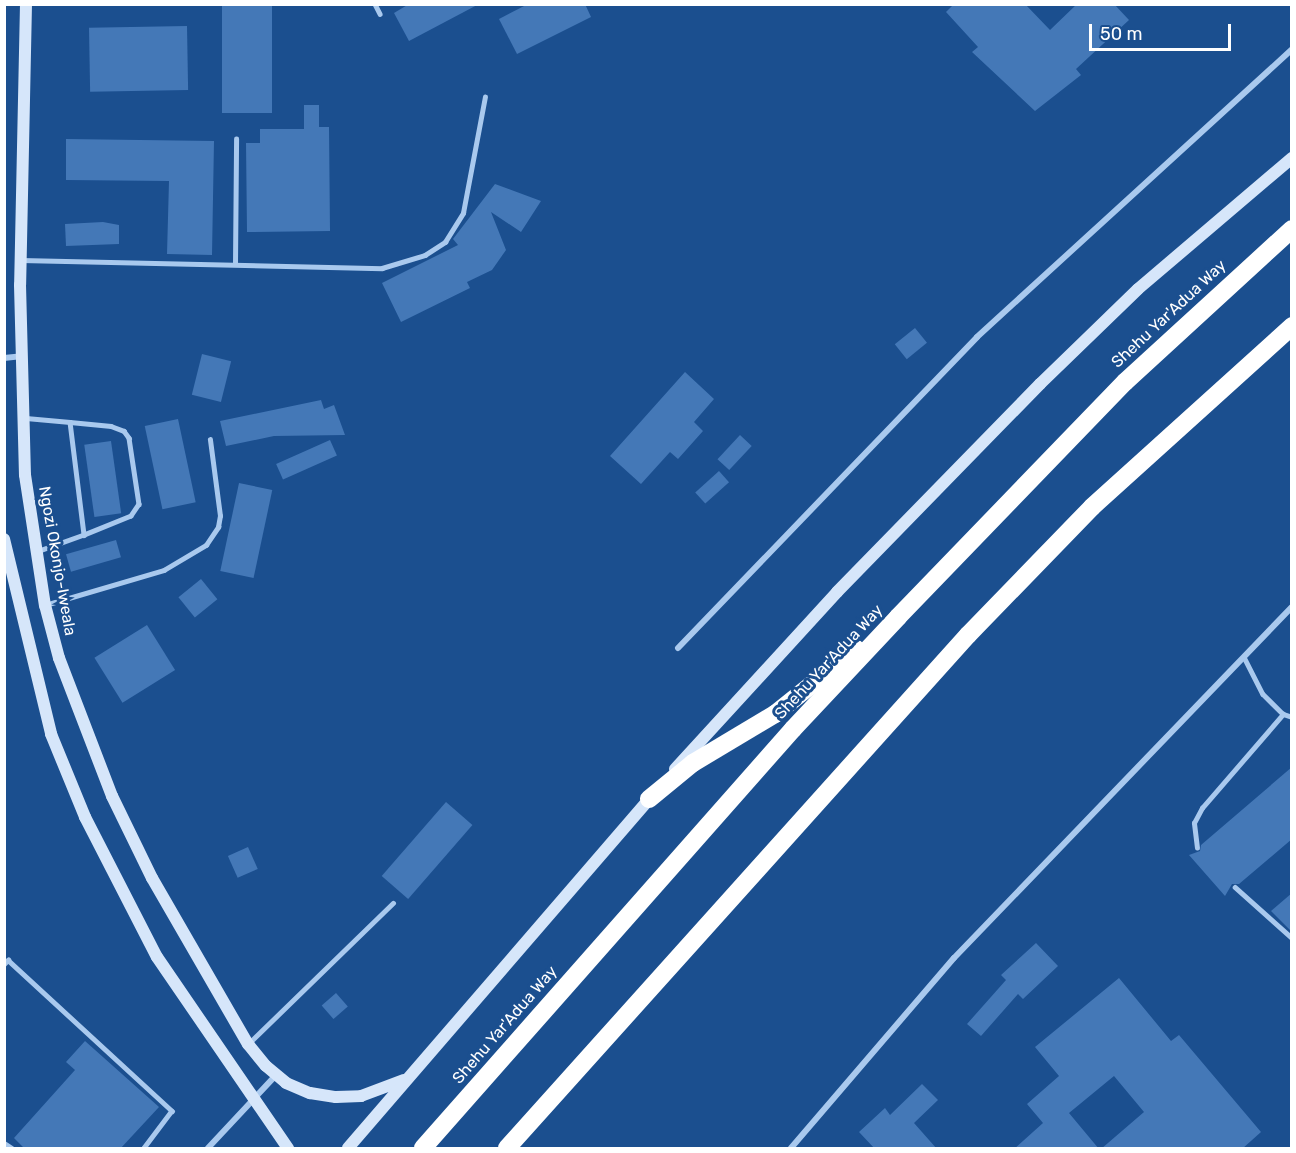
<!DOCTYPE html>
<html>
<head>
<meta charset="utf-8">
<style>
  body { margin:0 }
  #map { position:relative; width:1296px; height:1153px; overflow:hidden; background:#1b4f8f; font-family:Rubik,sans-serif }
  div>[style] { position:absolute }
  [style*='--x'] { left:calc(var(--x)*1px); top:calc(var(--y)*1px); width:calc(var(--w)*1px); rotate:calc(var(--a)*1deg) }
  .building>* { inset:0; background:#4478b7; transform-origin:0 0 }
  .lane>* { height:4.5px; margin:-2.25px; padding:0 2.25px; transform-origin:2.25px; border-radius:2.25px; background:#a9c9ee }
  .street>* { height:6px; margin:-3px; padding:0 3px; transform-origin:3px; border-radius:3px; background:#a9c9ee }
  .secondary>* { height:12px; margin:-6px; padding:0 6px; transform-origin:6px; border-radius:6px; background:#d6e6fa }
  .highway>* { height:18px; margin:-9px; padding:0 9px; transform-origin:9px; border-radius:9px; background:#fff }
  span { translate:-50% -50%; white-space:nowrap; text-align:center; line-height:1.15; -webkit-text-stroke:6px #1b4f8f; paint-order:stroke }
  .street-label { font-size:16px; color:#fff }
  .frame { position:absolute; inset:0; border:6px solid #fff; pointer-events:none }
  .scale { position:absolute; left:1089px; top:24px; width:142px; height:27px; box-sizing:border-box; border:3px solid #fff; border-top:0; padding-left:8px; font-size:18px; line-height:21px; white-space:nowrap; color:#fff; -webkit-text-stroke:4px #1b4f8f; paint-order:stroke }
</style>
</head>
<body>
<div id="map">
  <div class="building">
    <i style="left:222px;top:4px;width:50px;height:109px"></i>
    <i style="clip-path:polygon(409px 4px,479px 4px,409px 41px,394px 13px)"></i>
    <i style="clip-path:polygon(528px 4px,585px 4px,591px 17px,517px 54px,499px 19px)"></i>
    <i style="clip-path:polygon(954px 4px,1025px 4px,1050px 30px,1077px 4px,1114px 4px,1129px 20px,1076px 69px,1081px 75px,1035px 111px,972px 52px,978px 47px,946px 12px)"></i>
    <i style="left:187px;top:26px;width:64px;height:98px;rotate:89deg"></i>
    <i style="clip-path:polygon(304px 105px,319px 105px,319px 127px,329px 127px,330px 231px,247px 232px,246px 143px,260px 143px,260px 129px,304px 129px)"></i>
    <i style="clip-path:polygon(66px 139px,214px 141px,212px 255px,167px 254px,169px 181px,66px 180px)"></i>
    <i style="clip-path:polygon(495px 184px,541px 201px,521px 232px,491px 212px,506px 250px,492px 270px,467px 282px,470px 288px,401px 322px,382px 283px,458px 245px,453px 239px)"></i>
    <i style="clip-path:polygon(103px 222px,119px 225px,119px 244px,66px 246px,65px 224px)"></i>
    <i style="left:915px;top:328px;width:19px;height:26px;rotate:51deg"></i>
    <i style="left:202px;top:354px;width:30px;height:42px;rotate:14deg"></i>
    <i style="clip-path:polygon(685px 372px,714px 399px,694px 422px,703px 431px,678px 459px,670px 452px,641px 484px,610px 456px)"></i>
    <i style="clip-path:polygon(321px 400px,324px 409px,334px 405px,345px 435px,274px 436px,226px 446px,220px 421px)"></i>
    <i style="left:178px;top:419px;width:85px;height:34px;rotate:78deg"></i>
    <i style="left:740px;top:435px;width:16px;height:33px;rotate:43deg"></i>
    <i style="left:330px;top:440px;width:17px;height:59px;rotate:66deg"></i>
    <i style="left:111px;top:441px;width:73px;height:27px;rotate:82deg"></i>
    <i style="left:719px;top:471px;width:15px;height:32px;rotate:48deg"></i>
    <i style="left:239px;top:483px;width:34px;height:90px;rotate:12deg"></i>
    <i style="left:116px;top:540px;width:18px;height:52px;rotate:74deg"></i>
    <i style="left:201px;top:579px;width:26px;height:29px;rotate:51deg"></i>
    <i style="left:147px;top:625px;width:53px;height:62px;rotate:58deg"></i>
    <i style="clip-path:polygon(1292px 767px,1292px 839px,1239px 884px,1232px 884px,1225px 896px,1189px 855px,1200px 851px,1201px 845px)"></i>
    <i style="left:446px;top:802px;width:35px;height:98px;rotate:41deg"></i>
    <i style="left:248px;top:847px;width:24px;height:22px;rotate:66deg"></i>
    <i style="clip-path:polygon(1292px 893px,1292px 932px,1271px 911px)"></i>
    <i style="clip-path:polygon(1036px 943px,1058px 966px,1023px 999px,1018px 994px,981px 1036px,967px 1024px,1006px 980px,1001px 975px)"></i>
    <i style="clip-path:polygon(1119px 978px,1171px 1041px,1179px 1035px,1261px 1132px,1242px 1149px,1101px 1149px,1144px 1112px,1114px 1076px,1069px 1113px,1099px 1149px,1014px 1149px,1043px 1123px,1027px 1104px,1059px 1076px,1035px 1047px)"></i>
    <i style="left:336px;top:993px;width:18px;height:19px;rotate:49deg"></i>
    <i style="clip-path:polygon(85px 1041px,159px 1107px,120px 1149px,25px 1149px,14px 1138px,75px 1070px,66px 1062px)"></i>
    <i style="clip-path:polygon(922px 1084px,938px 1100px,914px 1123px,937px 1149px,875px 1149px,859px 1132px,885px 1108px,890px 1115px)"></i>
  </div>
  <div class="lane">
    <i style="--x:375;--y:4;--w:11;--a:63"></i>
    <i style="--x:21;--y:260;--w:361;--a:1.3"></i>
    <i style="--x:382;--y:268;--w:45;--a:-16.8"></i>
    <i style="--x:425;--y:255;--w:24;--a:-33"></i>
    <i style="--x:445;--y:242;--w:34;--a:-58"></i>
    <i style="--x:463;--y:213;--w:118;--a:-79.3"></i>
    <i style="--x:235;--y:264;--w:125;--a:-89.5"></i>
    <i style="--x:26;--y:418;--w:44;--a:5.2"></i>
    <i style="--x:70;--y:422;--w:114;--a:82.9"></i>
    <i style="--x:84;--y:535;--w:48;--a:160.4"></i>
    <i style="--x:70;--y:422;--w:41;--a:5.6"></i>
    <i style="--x:111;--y:426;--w:14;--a:21"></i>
    <i style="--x:124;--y:431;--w:9;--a:54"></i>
    <i style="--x:129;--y:438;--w:67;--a:81.4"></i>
    <i style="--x:139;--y:504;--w:14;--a:124"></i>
    <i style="--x:131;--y:516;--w:51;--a:158"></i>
    <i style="--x:45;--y:605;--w:124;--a:-16.4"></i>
    <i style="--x:164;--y:570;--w:49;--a:-30.8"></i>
    <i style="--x:206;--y:545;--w:22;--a:-56"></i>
    <i style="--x:218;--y:527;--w:11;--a:-80"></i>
    <i style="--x:220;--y:516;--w:77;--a:-97.5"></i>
    <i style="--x:1245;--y:659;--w:39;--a:63"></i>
    <i style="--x:1263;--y:694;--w:28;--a:45"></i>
    <i style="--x:1283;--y:714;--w:9;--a:18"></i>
    <i style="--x:1197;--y:848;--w:25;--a:-97"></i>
    <i style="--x:1194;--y:823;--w:17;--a:-62"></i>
    <i style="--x:1202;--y:808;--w:124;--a:-49.2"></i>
    <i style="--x:1235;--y:887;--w:76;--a:41.8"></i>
    <i style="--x:4;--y:964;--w:6;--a:-45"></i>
    <i style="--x:8;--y:960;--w:223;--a:42.6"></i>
    <i style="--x:172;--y:1111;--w:46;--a:127.1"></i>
    <i style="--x:248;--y:1044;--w:202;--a:-44.2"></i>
    <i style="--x:4;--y:1143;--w:9;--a:32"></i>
  </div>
  <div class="street">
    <i style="--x:4;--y:358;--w:18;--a:-6"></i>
    <i style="--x:678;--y:648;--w:431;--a:-46.1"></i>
    <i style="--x:977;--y:337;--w:427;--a:-42.4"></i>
    <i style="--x:208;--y:1148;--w:100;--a:-47"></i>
    <i style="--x:791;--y:1148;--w:250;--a:-49.4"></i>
    <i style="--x:954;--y:958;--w:487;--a:-46.1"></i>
  </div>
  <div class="secondary">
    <i style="--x:26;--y:4;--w:281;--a:91.2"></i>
    <i style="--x:20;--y:285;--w:190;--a:88.5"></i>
    <i style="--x:25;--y:475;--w:132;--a:81.3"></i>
    <i style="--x:45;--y:605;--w:55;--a:75.2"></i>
    <i style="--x:59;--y:658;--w:148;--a:69"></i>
    <i style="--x:112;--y:796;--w:91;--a:64"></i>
    <i style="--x:152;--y:878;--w:192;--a:60"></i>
    <i style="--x:248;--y:1044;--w:28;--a:51"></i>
    <i style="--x:266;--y:1066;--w:26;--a:40"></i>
    <i style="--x:286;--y:1083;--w:26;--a:23"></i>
    <i style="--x:310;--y:1093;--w:26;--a:9"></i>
    <i style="--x:336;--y:1097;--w:25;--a:-2"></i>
    <i style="--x:361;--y:1096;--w:46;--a:-20.4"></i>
    <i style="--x:4;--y:539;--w:201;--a:76.4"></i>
    <i style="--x:51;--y:734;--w:90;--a:67.7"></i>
    <i style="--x:85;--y:817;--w:157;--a:62.8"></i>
    <i style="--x:157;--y:957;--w:232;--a:55.6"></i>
    <i style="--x:675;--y:769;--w:240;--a:-47.5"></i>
    <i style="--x:837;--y:592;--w:291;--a:-45.7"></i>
    <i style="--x:1040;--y:384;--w:136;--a:-44.1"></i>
    <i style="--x:1138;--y:289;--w:202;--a:-40.4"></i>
    <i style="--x:348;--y:1148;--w:469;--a:-49.2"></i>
  </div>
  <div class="highway">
    <i style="--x:649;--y:799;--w:57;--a:-39.3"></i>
    <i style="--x:693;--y:763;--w:96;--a:-30.9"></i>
    <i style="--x:775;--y:714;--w:104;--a:-38.7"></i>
    <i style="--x:423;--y:1148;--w:559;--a:-48.55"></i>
    <i style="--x:793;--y:729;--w:154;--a:-46.8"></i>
    <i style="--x:898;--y:617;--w:327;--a:-46"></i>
    <i style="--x:1125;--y:382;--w:226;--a:-42.5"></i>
    <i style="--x:507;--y:1148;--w:690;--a:-48.06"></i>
    <i style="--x:968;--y:635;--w:178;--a:-45.9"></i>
    <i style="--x:1092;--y:507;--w:270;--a:-42.1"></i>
  </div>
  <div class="street-label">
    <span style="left:1169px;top:314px;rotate:-43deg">Shehu Yar'Adua Way</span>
    <span style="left:57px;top:561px;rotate:80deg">Ngozi Okonjo-Iweala</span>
    <span style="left:829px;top:662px;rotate:-47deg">Shehu Yar'Adua Way</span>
    <span style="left:505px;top:1025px;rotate:-49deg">Shehu Yar'Adua Way</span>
  </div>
  <div class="frame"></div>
  <div class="scale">50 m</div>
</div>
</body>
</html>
